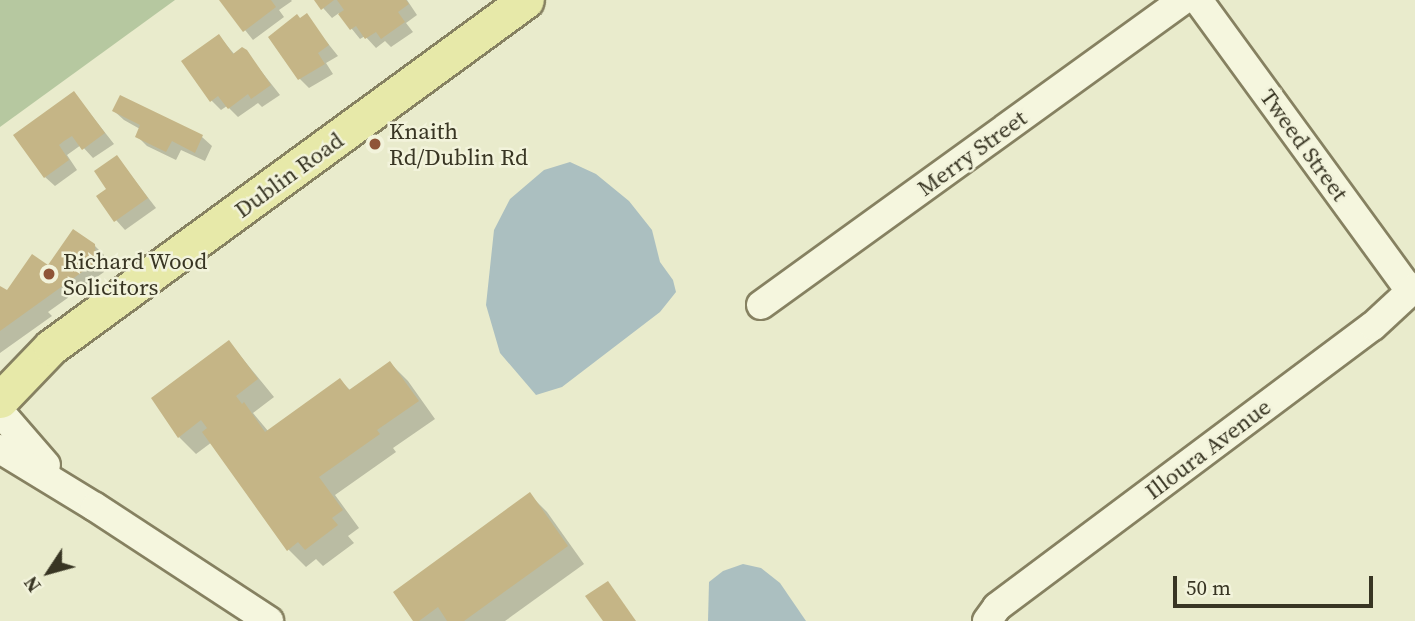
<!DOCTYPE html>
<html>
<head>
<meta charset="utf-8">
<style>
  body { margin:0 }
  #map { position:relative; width:1415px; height:621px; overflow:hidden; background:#e9ebcc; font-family:"Source Serif 4",serif }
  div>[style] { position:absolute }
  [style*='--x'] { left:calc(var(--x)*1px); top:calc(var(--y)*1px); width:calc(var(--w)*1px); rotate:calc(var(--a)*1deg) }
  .green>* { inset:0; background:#b6c8a0 }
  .water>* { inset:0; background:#abbfc0 }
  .shadow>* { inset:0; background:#0003 }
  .building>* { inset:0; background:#c5b586 }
  .roads { filter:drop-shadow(2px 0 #868161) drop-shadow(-2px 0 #868161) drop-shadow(0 2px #868161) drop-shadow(0 -2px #868161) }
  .minor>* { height:28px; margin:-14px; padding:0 14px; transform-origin:14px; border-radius:14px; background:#f5f6de }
  .major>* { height:35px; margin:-17.5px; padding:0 17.5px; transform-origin:17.5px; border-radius:17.5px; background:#e7e9a9 }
  .dots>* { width:19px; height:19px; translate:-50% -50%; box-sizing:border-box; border:4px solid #f2f3db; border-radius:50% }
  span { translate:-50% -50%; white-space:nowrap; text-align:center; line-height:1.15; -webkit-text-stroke:5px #f2f3db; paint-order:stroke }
  .poi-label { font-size:23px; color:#383523 }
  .left { translate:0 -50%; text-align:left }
  .street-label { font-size:23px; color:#383523 }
  .north { position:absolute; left:14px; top:537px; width:70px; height:70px; -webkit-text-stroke:5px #f2f3db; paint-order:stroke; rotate:234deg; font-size:19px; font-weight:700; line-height:28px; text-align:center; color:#383523 }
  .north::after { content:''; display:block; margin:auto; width:24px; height:32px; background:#383523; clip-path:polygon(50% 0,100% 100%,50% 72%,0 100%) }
  .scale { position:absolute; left:1173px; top:576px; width:200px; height:32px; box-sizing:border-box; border:4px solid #383523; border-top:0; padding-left:9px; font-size:21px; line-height:24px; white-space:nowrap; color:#383523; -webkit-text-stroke:5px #f2f3db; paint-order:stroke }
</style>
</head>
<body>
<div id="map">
  <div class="green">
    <i style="clip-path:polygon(0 0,175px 0,0 127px)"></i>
  </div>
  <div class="water">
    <i style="clip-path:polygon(570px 162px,596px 174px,629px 201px,652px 230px,660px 262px,673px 280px,676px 292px,660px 312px,562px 387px,536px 395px,500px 353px,486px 305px,494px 230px,510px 199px,544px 170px)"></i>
    <i style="clip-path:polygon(743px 564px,761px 568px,780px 583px,806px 621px,708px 621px,709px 582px,723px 571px)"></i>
  </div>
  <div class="shadow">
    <i style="clip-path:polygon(221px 0,291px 0,292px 1px,279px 10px,284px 17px,253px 40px)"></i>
    <i style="clip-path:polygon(316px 0,407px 0,417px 15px,406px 23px,413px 32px,391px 47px,385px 41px,376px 48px,365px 36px,360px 39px,339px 13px,332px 18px)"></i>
    <i style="clip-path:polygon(306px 16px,338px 56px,326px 63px,333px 74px,309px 88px,299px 78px,300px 20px)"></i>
    <i style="clip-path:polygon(219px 36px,235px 55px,246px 52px,280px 95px,262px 107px,258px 103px,238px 117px,227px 106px,221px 110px,211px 100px)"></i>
    <i style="clip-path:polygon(74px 93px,114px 144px,93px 158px,81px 145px,67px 155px,77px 170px,55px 186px,45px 177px)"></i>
    <i style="clip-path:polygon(120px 98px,202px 137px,212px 146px,205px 161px,181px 150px,176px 160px,147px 146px,137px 136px,140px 129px,124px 120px,114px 111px)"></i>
    <i style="clip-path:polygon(117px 157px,156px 208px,125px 230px,116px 220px,109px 189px)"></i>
    <i style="clip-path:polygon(94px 245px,104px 255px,104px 272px,48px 312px,52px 316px,0 353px,0 288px,7px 293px,48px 267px)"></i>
    <i style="clip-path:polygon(229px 342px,274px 397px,253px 413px,268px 431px,340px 380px,351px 391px,390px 363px,408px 381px,435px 419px,393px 448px,396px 452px,335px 495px,359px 528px,348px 536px,354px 543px,323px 566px,316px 559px,306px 567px,289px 550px,212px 442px,196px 454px,179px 437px)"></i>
    <i style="clip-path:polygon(530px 495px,547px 512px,584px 564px,505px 621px,415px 621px)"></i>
  </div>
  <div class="building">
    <i style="clip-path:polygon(219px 0,271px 0,276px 7px,243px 32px)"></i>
    <i style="clip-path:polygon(314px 0,334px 0,321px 10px)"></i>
    <i style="clip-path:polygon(337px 0,406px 0,409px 4px,398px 12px,405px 22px,381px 39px,376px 32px,365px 39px,356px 26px,350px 30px,338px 14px,344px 10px)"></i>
    <i style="clip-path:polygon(307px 13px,329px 45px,318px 53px,325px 64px,298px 80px,268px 37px,297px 14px,300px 18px)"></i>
    <i style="clip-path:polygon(219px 34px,233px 54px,242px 47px,247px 50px,271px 85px,251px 99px,248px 94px,228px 109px,218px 96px,210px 102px,181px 61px)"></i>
    <i style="clip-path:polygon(74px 91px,105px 133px,82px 150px,72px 136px,64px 141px,59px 145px,69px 160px,44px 178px,13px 135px)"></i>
    <i style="clip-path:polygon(120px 95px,203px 135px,195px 153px,172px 141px,166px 152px,135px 137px,140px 125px,112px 111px)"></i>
    <i style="clip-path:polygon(117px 155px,148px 198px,114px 222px,96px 196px,106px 189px,94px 171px)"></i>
    <i style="clip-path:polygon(73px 229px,95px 244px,96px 262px,0 331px,0 286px,7px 290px,32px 254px,48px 265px)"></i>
    <i style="clip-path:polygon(229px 340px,258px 379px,236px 396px,242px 404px,244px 402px,265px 432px,340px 378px,349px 390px,390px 361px,419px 401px,377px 430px,380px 434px,319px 477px,343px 510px,332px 518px,338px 525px,305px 550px,298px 542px,287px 551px,202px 432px,207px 428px,201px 420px,178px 438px,151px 398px)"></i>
    <i style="clip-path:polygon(530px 492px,568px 546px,464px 621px,447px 621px,438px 607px,419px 621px,413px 621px,393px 592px)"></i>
    <i style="clip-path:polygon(608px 581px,636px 621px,603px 621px,585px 596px)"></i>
  </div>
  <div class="roads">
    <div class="minor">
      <i style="--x:1198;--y:0;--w:360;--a:53.9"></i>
      <i style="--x:761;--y:305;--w:521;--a:-35.86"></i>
      <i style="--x:0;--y:412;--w:70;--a:49"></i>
      <i style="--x:0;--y:449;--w:111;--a:31.4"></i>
      <i style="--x:95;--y:507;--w:208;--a:33.2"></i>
      <i style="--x:987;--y:621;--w:17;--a:-54"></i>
      <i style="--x:997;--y:607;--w:469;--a:-36.8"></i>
      <i style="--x:1373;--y:326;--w:57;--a:-42.9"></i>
    </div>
    <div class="major">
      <i style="--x:0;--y:400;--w:74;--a:-46.1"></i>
      <i style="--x:51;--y:347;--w:588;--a:-36.15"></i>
    </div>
  </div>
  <div class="dots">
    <i style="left:375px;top:144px;background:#8f5538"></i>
    <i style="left:49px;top:274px;background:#8f5538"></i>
  </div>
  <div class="poi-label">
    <span class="left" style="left:389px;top:144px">Knaith<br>Rd/Dublin Rd</span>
    <span class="left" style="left:63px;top:274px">Richard Wood<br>Solicitors</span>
  </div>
  <div class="street-label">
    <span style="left:1304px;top:145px;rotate:54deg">Tweed Street</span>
    <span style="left:972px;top:153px;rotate:-36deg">Merry Street</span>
    <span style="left:289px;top:175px;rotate:-36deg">Dublin Road</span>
    <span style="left:1208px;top:449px;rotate:-37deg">Illoura Avenue</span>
  </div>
  <div class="north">N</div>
  <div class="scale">50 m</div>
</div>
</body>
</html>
